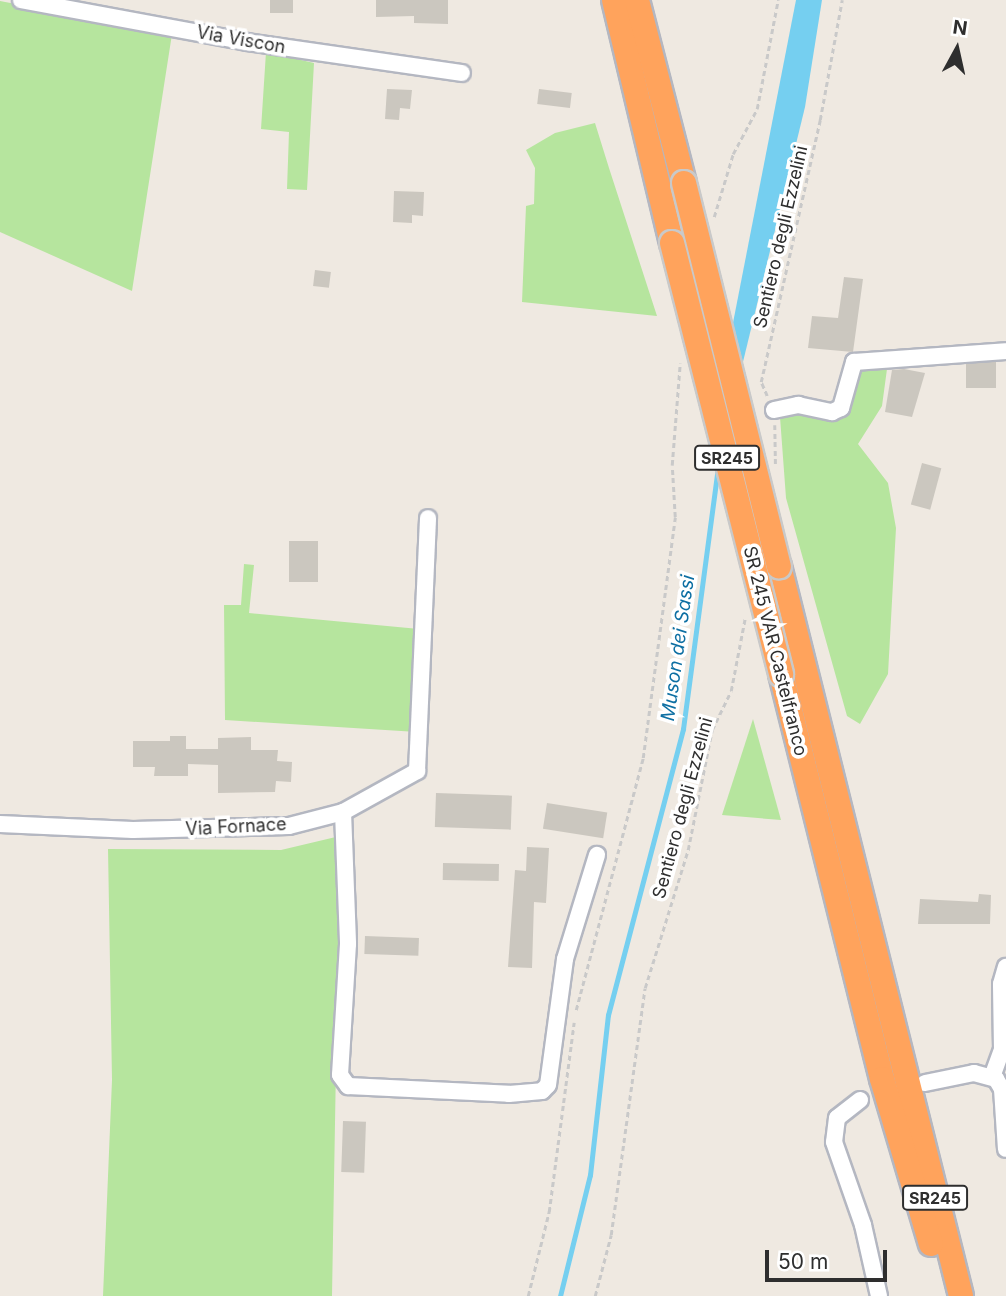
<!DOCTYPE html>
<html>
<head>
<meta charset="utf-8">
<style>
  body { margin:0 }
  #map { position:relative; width:1006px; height:1296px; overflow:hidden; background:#efe9e1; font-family:Inter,sans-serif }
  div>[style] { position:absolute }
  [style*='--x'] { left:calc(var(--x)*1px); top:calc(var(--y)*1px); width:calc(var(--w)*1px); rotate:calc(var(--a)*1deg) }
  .green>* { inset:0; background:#b6e59e }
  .water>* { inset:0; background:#75cff0 }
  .stream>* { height:5px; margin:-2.5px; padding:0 2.5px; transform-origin:2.5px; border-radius:2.5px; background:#75cff0 }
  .building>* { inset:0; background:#cbc7bf; transform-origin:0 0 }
  .path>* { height:2.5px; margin-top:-1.25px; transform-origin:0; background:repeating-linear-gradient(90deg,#c9c9c9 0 5px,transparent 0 8.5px) }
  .roads { filter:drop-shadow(2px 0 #b4b7c1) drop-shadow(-2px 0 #b4b7c1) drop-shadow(0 2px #b4b7c1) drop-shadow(0 -2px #b4b7c1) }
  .minor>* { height:16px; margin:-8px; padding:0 8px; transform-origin:8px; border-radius:8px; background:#fff }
  .highway>* { height:24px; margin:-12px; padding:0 12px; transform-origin:12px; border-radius:12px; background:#ffa35c }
  .bridges { filter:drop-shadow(2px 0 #c9c9c9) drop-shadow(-2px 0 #c9c9c9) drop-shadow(0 2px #c9c9c9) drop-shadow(0 -2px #c9c9c9) }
  .highway-bridge>* { height:24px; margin:-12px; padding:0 12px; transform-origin:12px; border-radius:12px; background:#ffa35c }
  span { translate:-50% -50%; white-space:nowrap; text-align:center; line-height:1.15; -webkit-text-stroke:7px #fff; paint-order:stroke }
  .shield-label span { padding:2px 5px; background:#fff; border:2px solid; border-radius:5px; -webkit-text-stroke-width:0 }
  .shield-label { font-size:16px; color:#2e2e2e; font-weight:700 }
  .street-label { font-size:18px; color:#2e2e2e }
  .water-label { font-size:19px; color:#0d6fa3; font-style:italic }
  .north { position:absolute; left:922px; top:14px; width:70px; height:70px; -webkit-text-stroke:5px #fff; paint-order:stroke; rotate:8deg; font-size:19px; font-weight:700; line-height:28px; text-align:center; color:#2e2e2e }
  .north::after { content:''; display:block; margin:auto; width:24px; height:32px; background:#2e2e2e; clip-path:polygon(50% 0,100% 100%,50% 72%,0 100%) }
  .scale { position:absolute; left:765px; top:1250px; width:122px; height:32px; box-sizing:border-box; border:4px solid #2e2e2e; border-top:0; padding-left:9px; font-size:21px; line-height:24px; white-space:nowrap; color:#2e2e2e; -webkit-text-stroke:5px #fff; paint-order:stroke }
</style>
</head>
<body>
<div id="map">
  <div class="green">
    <i style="clip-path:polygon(0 1px,172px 34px,132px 291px,0 232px)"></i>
    <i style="clip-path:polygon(266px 52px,314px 63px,307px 190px,287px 189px,289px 132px,261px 129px)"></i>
    <i style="clip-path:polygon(595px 123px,609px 168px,657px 316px,522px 302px,526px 206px,534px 204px,535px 168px,526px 150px,555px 133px)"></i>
    <i style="clip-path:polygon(857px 368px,887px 369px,882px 406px,858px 444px,888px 483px,896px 528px,888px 674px,860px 724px,847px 716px,786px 498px,780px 417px,798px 413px,840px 418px)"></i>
    <i style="clip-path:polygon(244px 564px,254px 565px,249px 613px,419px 629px,417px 732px,225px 720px,224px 605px,241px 605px)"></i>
    <i style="clip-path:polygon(753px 719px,781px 820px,722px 815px)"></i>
    <i style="clip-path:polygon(340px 836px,332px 1296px,103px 1296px,112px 1080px,108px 849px,281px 850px)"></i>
  </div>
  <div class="water">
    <i style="clip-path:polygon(796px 0,822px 0,805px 107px,742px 366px,732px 328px)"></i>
  </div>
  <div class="stream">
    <i style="--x:560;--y:1296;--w:125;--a:-76.1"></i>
    <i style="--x:590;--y:1175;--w:161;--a:-83.6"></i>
    <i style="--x:608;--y:1015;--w:296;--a:-75.3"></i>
    <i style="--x:683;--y:729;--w:265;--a:-82.4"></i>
  </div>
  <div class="building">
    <i style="left:270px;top:0;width:23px;height:13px"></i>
    <i style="clip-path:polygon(376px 0,448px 0,448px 24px,414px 23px,414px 16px,376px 17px)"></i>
    <i style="clip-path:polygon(387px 89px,412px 90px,410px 109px,400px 108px,399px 120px,385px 119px)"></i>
    <i style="left:539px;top:89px;width:33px;height:15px;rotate:7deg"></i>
    <i style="clip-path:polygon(394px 191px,424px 192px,423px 216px,412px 215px,412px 223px,393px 222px)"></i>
    <i style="left:315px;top:270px;width:16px;height:16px;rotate:7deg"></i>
    <i style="clip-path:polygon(844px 277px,863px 279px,853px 352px,808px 348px,812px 316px,838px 318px)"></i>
    <i style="left:996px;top:362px;width:26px;height:30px;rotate:90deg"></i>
    <i style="clip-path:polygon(904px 369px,925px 373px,912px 417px,885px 412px,892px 370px)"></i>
    <i style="left:922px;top:463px;width:20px;height:43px;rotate:15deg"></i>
    <i style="left:289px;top:541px;width:29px;height:41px"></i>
    <i style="clip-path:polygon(170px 736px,186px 736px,186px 749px,218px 749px,218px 738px,251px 737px,251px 750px,278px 750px,277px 761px,292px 762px,291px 782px,276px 781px,275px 792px,218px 793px,218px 765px,188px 764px,188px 776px,154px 776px,155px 767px,133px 767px,133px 741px,170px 741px)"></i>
    <i style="left:436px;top:793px;width:76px;height:34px;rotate:2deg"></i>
    <i style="left:547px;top:803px;width:61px;height:26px;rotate:9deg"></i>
    <i style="clip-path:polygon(527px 847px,549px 848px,546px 903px,534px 902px,532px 968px,508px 967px,515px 870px,526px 871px)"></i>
    <i style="left:443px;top:863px;width:56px;height:17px;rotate:1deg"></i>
    <i style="clip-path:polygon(979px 894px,991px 895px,990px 924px,918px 924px,920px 899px,978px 902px)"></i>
    <i style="left:365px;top:936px;width:54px;height:18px;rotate:2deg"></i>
    <i style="left:343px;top:1121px;width:23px;height:51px;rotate:2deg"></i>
  </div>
  <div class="path">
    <i style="--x:714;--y:217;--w:66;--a:-73.2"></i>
    <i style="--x:733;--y:154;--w:51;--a:-61.9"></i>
    <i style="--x:757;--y:109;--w:111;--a:-79.1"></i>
    <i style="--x:767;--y:396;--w:15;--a:-113"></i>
    <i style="--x:761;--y:382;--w:269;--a:-77.3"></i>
    <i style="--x:820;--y:120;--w:122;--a:-79.6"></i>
    <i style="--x:775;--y:425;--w:39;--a:89"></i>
    <i style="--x:576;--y:1010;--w:261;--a:-75.1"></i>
    <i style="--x:643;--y:758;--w:243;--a:-82.4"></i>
    <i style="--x:675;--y:517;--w:52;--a:-93.3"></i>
    <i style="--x:672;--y:465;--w:102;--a:-85.5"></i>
    <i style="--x:528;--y:1296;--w:87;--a:-76"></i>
    <i style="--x:549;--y:1212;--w:191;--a:-82.5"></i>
    <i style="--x:595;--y:1296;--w:63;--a:-75.3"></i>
    <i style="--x:611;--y:1235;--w:249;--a:-82.2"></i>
    <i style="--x:645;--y:988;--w:145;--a:-72.7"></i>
    <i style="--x:688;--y:850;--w:122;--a:-78.7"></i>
    <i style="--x:712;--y:730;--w:43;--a:-64"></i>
    <i style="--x:731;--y:691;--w:74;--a:-79.1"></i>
  </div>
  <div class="roads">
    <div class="minor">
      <i style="--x:21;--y:0;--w:230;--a:10.5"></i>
      <i style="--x:247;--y:42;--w:217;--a:8.2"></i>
      <i style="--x:774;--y:410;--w:25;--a:-12"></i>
      <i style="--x:798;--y:405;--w:35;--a:12"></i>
      <i style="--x:832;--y:412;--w:10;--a:-24"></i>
      <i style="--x:841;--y:408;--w:48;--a:-74.2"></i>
      <i style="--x:854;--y:362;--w:152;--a:-4.1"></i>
      <i style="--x:343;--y:812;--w:132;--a:87.8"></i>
      <i style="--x:348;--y:944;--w:131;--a:93.5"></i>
      <i style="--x:340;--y:1075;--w:14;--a:54"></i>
      <i style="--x:348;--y:1086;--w:161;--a:2.8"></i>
      <i style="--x:509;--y:1094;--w:33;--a:-5"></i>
      <i style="--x:542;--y:1091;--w:8;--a:-45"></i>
      <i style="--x:548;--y:1085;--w:127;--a:-82.3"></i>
      <i style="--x:565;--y:959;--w:109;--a:-72.9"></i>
      <i style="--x:0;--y:824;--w:133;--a:2.6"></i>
      <i style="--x:133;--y:830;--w:156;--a:-1.5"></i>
      <i style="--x:289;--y:826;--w:56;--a:-14.5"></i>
      <i style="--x:343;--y:812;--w:85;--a:-29"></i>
      <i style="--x:417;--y:771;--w:253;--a:-87.5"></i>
      <i style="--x:992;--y:1077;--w:30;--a:-70"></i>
      <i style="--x:1002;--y:1049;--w:65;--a:-90.9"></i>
      <i style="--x:1001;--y:984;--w:18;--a:-74"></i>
      <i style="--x:925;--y:1083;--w:50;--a:-11.5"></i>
      <i style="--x:974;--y:1073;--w:23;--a:15"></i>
      <i style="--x:996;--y:1079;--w:12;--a:59"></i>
      <i style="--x:1002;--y:1089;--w:60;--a:86.2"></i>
      <i style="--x:860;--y:1100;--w:29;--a:142"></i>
      <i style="--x:837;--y:1118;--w:24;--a:97"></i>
      <i style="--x:834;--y:1142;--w:88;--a:70.7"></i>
      <i style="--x:863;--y:1225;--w:73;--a:77.3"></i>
    </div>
    <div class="highway">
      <i style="--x:614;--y:0;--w:250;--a:76.6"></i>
      <i style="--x:637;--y:0;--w:189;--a:75.6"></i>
      <i style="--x:779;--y:566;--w:752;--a:76"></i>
      <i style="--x:781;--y:674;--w:417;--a:76"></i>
      <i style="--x:882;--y:1079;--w:172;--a:73.5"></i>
    </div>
  </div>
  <div class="bridges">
    <div class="highway-bridge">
      <i style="--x:684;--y:183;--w:395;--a:76.1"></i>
      <i style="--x:672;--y:243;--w:445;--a:75.8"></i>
    </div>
  </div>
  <div class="shield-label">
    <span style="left:727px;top:458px">SR245</span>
    <span style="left:935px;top:1198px">SR245</span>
  </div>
  <div class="street-label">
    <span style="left:241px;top:40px;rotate:10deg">Via Viscon</span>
    <span style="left:781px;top:237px;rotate:-77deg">Sentiero degli Ezzelini</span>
    <span style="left:775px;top:651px;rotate:76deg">SR 245 VAR Castelfranco</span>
    <span style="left:683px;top:808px;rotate:-75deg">Sentiero degli Ezzelini</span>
    <span style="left:236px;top:827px;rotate:-3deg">Via Fornace</span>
  </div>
  <div class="water-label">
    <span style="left:678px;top:648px;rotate:-82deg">Muson dei Sassi</span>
  </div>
  <div class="north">N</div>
  <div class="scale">50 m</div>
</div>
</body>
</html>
